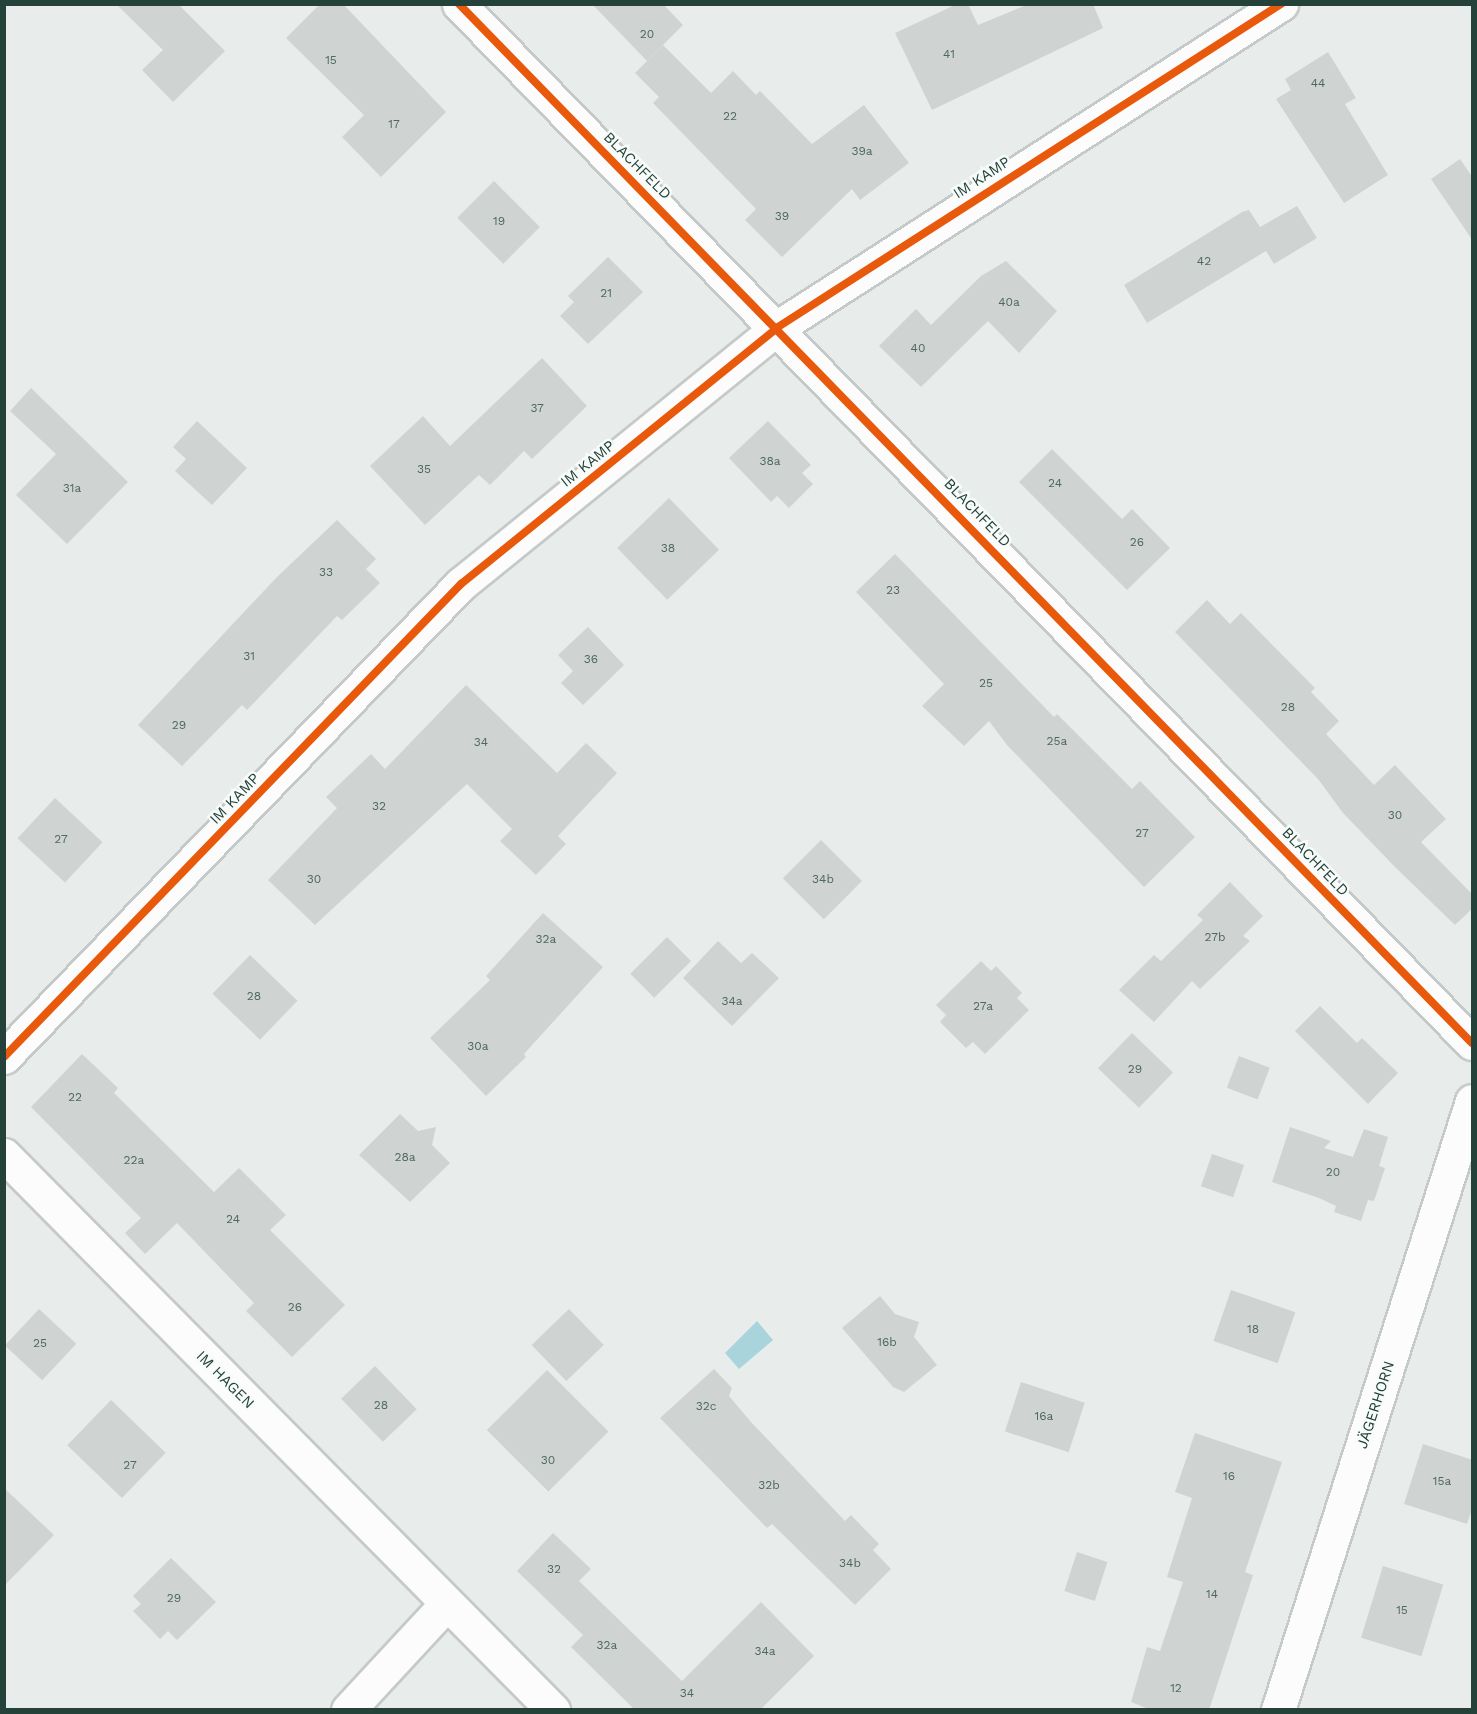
<!DOCTYPE html>
<html>
<head>
<meta charset="utf-8">
<style>
  body { margin:0 }
  #map { position:relative; width:1477px; height:1714px; overflow:hidden; background:#e8edeb; font-family:"Work Sans",sans-serif }
  div>[style] { position:absolute }
  [style*='--x'] { left:calc(var(--x)*1px); top:calc(var(--y)*1px); width:calc(var(--w)*1px); rotate:calc(var(--a)*1deg) }
  .water>* { inset:0; background:#a9d4db }
  .building>* { inset:0; background:#cfd4d2; transform-origin:0 0 }
  .roads { filter:drop-shadow(2px 0 #c5cac8) drop-shadow(-2px 0 #c5cac8) drop-shadow(0 2px #c5cac8) drop-shadow(0 -2px #c5cac8) }
  .street>* { height:33px; margin:-16.5px; padding:0 16.5px; transform-origin:16.5px; border-radius:16.5px; background:#fcfcfc }
  .cycleway>* { height:8px; margin:-4px; padding:0 4px; transform-origin:4px; border-radius:4px; background:#e8590c }
  span { translate:-50% -50%; white-space:nowrap; text-align:center; line-height:1.15; -webkit-text-stroke:5px #f7fbf9; paint-order:stroke }
  .number-label { font-size:12px; color:#506761 }
  .number-label span { -webkit-text-stroke-width:0 }
  .street-label { font-size:15px; color:#24423a }
  .frame { position:absolute; inset:0; border:6px solid #24423a; pointer-events:none }
</style>
</head>
<body>
<div id="map">
  <div class="water">
    <i style="clip-path:polygon(757px 1321px,773px 1340px,739px 1369px,725px 1353px)"></i>
  </div>
  <div class="building">
    <i style="clip-path:polygon(116px 4px,178px 4px,225px 51px,173px 102px,142px 70px,163px 50px)"></i>
    <i style="clip-path:polygon(320px 4px,343px 4px,446px 112px,381px 177px,342px 137px,364px 115px,286px 38px)"></i>
    <i style="clip-path:polygon(592px 4px,663px 4px,683px 25px,647px 61px)"></i>
    <i style="clip-path:polygon(957px 4px,968px 4px,978px 25px,1029px 4px,1093px 4px,1103px 28px,932px 110px,895px 33px)"></i>
    <i style="clip-path:polygon(663px 45px,711px 93px,733px 71px,756px 95px,760px 91px,812px 144px,864px 105px,909px 163px,860px 200px,852px 189px,782px 257px,745px 220px,756px 209px,653px 103px,659px 97px,635px 73px)"></i>
    <i style="clip-path:polygon(1328px 52px,1356px 98px,1345px 104px,1388px 175px,1344px 203px,1276px 99px,1291px 90px,1285px 79px)"></i>
    <i style="clip-path:polygon(1460px 159px,1473px 178px,1473px 241px,1431px 179px)"></i>
    <i style="left:494px;top:181px;width:65px;height:52px;rotate:45deg"></i>
    <i style="clip-path:polygon(1297px 206px,1317px 238px,1274px 264px,1266px 251px,1147px 323px,1124px 285px,1242px 212px,1249px 210px,1260px 227px)"></i>
    <i style="clip-path:polygon(608px 257px,643px 292px,588px 344px,560px 316px,574px 302px,568px 296px)"></i>
    <i style="clip-path:polygon(1006px 261px,1057px 311px,1019px 353px,988px 321px,921px 387px,879px 346px,916px 309px,931px 325px,981px 276px)"></i>
    <i style="clip-path:polygon(542px 358px,587px 406px,532px 459px,524px 451px,490px 485px,479px 475px,425px 525px,370px 466px,423px 416px,450px 446px)"></i>
    <i style="clip-path:polygon(31px 388px,128px 482px,67px 544px,16px 495px,56px 454px,10px 411px)"></i>
    <i style="clip-path:polygon(197px 421px,247px 468px,212px 505px,175px 471px,186px 459px,173px 447px)"></i>
    <i style="clip-path:polygon(768px 421px,811px 465px,802px 473px,813px 484px,789px 508px,777px 496px,771px 502px,729px 458px)"></i>
    <i style="clip-path:polygon(1052px 449px,1122px 519px,1132px 509px,1170px 548px,1127px 590px,1019px 482px)"></i>
    <i style="left:669px;top:498px;width:72px;height:72px;rotate:46deg"></i>
    <i style="clip-path:polygon(337px 520px,376px 559px,366px 569px,380px 583px,342px 620px,337px 616px,247px 710px,242px 705px,182px 766px,138px 725px,276px 578px)"></i>
    <i style="clip-path:polygon(895px 554px,1054px 717px,1057px 714px,1132px 789px,1140px 781px,1195px 837px,1144px 887px,1007px 745px,989px 721px,964px 746px,922px 706px,944px 684px,856px 592px)"></i>
    <i style="clip-path:polygon(1207px 600px,1230px 624px,1241px 613px,1315px 688px,1311px 692px,1339px 721px,1326px 734px,1374px 785px,1395px 765px,1446px 819px,1421px 842px,1473px 895px,1473px 908px,1455px 925px,1395px 867px,1343px 813px,1318px 779px,1175px 632px)"></i>
    <i style="clip-path:polygon(588px 627px,624px 665px,583px 705px,561px 683px,573px 671px,558px 655px)"></i>
    <i style="clip-path:polygon(466px 685px,557px 773px,586px 743px,617px 773px,558px 836px,566px 844px,536px 875px,500px 841px,512px 829px,467px 784px,315px 925px,268px 880px,337px 808px,326px 797px,371px 754px,385px 769px)"></i>
    <i style="left:55px;top:798px;width:65px;height:55px;rotate:43deg"></i>
    <i style="left:821px;top:840px;width:58px;height:54px;rotate:45deg"></i>
    <i style="clip-path:polygon(1230px 882px,1263px 916px,1243px 936px,1250px 941px,1200px 989px,1192px 981px,1154px 1022px,1119px 990px,1154px 955px,1161px 961px,1203px 920px,1197px 915px)"></i>
    <i style="clip-path:polygon(543px 913px,603px 967px,524px 1054px,526px 1057px,486px 1096px,430px 1038px,490px 980px,486px 976px)"></i>
    <i style="left:667px;top:937px;width:34px;height:52px;rotate:45deg"></i>
    <i style="clip-path:polygon(718px 941px,741px 963px,752px 953px,779px 978px,732px 1026px,683px 978px)"></i>
    <i style="left:250px;top:955px;width:66px;height:54px;rotate:44deg"></i>
    <i style="clip-path:polygon(981px 961px,991px 971px,996px 966px,1022px 993px,1017px 998px,1029px 1010px,985px 1054px,973px 1042px,966px 1048px,940px 1022px,946px 1015px,936px 1005px)"></i>
    <i style="clip-path:polygon(1320px 1006px,1357px 1043px,1362px 1038px,1398px 1073px,1368px 1104px,1295px 1031px)"></i>
    <i style="left:1132px;top:1033px;width:57px;height:49px;rotate:44deg"></i>
    <i style="clip-path:polygon(82px 1054px,118px 1088px,114px 1093px,214px 1192px,239px 1168px,286px 1215px,270px 1230px,345px 1305px,292px 1357px,246px 1311px,254px 1303px,177px 1223px,145px 1254px,125px 1233px,141px 1218px,31px 1107px)"></i>
    <i style="left:1239px;top:1056px;width:33px;height:34px;rotate:21deg"></i>
    <i style="clip-path:polygon(400px 1114px,418px 1131px,436px 1127px,432px 1145px,450px 1163px,410px 1202px,359px 1155px)"></i>
    <i style="clip-path:polygon(1290px 1127px,1331px 1141px,1324px 1148px,1353px 1157px,1364px 1129px,1388px 1137px,1379px 1166px,1385px 1168px,1374px 1201px,1368px 1200px,1361px 1221px,1334px 1212px,1336px 1206px,1319px 1198px,1272px 1182px)"></i>
    <i style="left:1212px;top:1154px;width:34px;height:34px;rotate:19deg"></i>
    <i style="left:1231px;top:1290px;width:68px;height:54px;rotate:19deg"></i>
    <i style="clip-path:polygon(880px 1296px,895px 1314px,919px 1322px,914px 1337px,937px 1365px,904px 1392px,893px 1387px,842px 1328px)"></i>
    <i style="left:39px;top:1309px;width:51px;height:50px;rotate:43deg"></i>
    <i style="left:569px;top:1309px;width:50px;height:52px;rotate:46deg"></i>
    <i style="left:375px;top:1366px;width:60px;height:47px;rotate:46deg"></i>
    <i style="clip-path:polygon(714px 1369px,732px 1388px,729px 1396px,751px 1422px,845px 1521px,851px 1515px,879px 1544px,873px 1550px,891px 1569px,855px 1605px,772px 1524px,767px 1528px,660px 1418px)"></i>
    <i style="left:547px;top:1370px;width:87px;height:85px;rotate:45deg"></i>
    <i style="left:1021px;top:1382px;width:67px;height:52px;rotate:18deg"></i>
    <i style="left:111px;top:1400px;width:76px;height:63px;rotate:44deg"></i>
    <i style="clip-path:polygon(1195px 1433px,1282px 1462px,1245px 1572px,1253px 1575px,1209px 1710px,1151px 1710px,1131px 1702px,1147px 1647px,1160px 1651px,1183px 1582px,1167px 1577px,1192px 1498px,1175px 1492px)"></i>
    <i style="clip-path:polygon(1423px 1444px,1473px 1460px,1473px 1506px,1467px 1524px,1404px 1504px)"></i>
    <i style="clip-path:polygon(4px 1488px,54px 1535px,4px 1586px)"></i>
    <i style="clip-path:polygon(553px 1533px,591px 1569px,579px 1581px,682px 1681px,761px 1602px,814px 1656px,760px 1710px,635px 1710px,571px 1647px,583px 1635px,517px 1571px)"></i>
    <i style="left:1077px;top:1552px;width:32px;height:41px;rotate:18deg"></i>
    <i style="clip-path:polygon(171px 1558px,216px 1602px,177px 1640px,168px 1631px,160px 1639px,133px 1611px,141px 1604px,133px 1596px)"></i>
    <i style="left:1383px;top:1566px;width:63px;height:75px;rotate:17deg"></i>
  </div>
  <div class="roads">
    <div class="street">
      <i style="--x:459;--y:4;--w:1451;--a:45.73"></i>
      <i style="--x:4;--y:1057;--w:658;--a:-45.99"></i>
      <i style="--x:461;--y:584;--w:408;--a:-39"></i>
      <i style="--x:778;--y:327;--w:598;--a:-32.71"></i>
      <i style="--x:4;--y:1155;--w:781;--a:45.31"></i>
      <i style="--x:348;--y:1710;--w:144;--a:-47.2"></i>
      <i style="--x:1278;--y:1710;--w:639;--a:-72.33"></i>
    </div>
  </div>
  <div class="cycleway">
    <i style="--x:459;--y:4;--w:1451;--a:45.73"></i>
    <i style="--x:4;--y:1057;--w:658;--a:-45.99"></i>
    <i style="--x:461;--y:584;--w:408;--a:-39"></i>
    <i style="--x:778;--y:327;--w:598;--a:-32.71"></i>
  </div>
  <div class="number-label">
    <span style="left:647px;top:35px">20</span>
    <span style="left:949px;top:55px">41</span>
    <span style="left:331px;top:61px">15</span>
    <span style="left:1318px;top:84px">44</span>
    <span style="left:730px;top:117px">22</span>
    <span style="left:394px;top:125px">17</span>
    <span style="left:862px;top:152px">39a</span>
    <span style="left:782px;top:217px">39</span>
    <span style="left:499px;top:222px">19</span>
    <span style="left:1204px;top:262px">42</span>
    <span style="left:606px;top:294px">21</span>
    <span style="left:1009px;top:303px">40a</span>
    <span style="left:918px;top:349px">40</span>
    <span style="left:537px;top:409px">37</span>
    <span style="left:770px;top:462px">38a</span>
    <span style="left:424px;top:470px">35</span>
    <span style="left:1055px;top:484px">24</span>
    <span style="left:72px;top:489px">31a</span>
    <span style="left:1137px;top:543px">26</span>
    <span style="left:668px;top:549px">38</span>
    <span style="left:326px;top:573px">33</span>
    <span style="left:893px;top:591px">23</span>
    <span style="left:249px;top:657px">31</span>
    <span style="left:591px;top:660px">36</span>
    <span style="left:986px;top:684px">25</span>
    <span style="left:1288px;top:708px">28</span>
    <span style="left:179px;top:726px">29</span>
    <span style="left:1057px;top:742px">25a</span>
    <span style="left:481px;top:743px">34</span>
    <span style="left:379px;top:807px">32</span>
    <span style="left:1395px;top:816px">30</span>
    <span style="left:1142px;top:834px">27</span>
    <span style="left:61px;top:840px">27</span>
    <span style="left:314px;top:880px">30</span>
    <span style="left:823px;top:880px">34b</span>
    <span style="left:1215px;top:938px">27b</span>
    <span style="left:546px;top:940px">32a</span>
    <span style="left:254px;top:997px">28</span>
    <span style="left:732px;top:1002px">34a</span>
    <span style="left:983px;top:1007px">27a</span>
    <span style="left:478px;top:1047px">30a</span>
    <span style="left:1135px;top:1070px">29</span>
    <span style="left:75px;top:1098px">22</span>
    <span style="left:405px;top:1158px">28a</span>
    <span style="left:134px;top:1161px">22a</span>
    <span style="left:1333px;top:1173px">20</span>
    <span style="left:233px;top:1220px">24</span>
    <span style="left:295px;top:1308px">26</span>
    <span style="left:1253px;top:1330px">18</span>
    <span style="left:887px;top:1343px">16b</span>
    <span style="left:40px;top:1344px">25</span>
    <span style="left:381px;top:1406px">28</span>
    <span style="left:706px;top:1407px">32c</span>
    <span style="left:1044px;top:1417px">16a</span>
    <span style="left:548px;top:1461px">30</span>
    <span style="left:130px;top:1466px">27</span>
    <span style="left:1229px;top:1477px">16</span>
    <span style="left:1442px;top:1482px">15a</span>
    <span style="left:769px;top:1486px">32b</span>
    <span style="left:850px;top:1564px">34b</span>
    <span style="left:554px;top:1570px">32</span>
    <span style="left:1212px;top:1595px">14</span>
    <span style="left:174px;top:1599px">29</span>
    <span style="left:1402px;top:1611px">15</span>
    <span style="left:607px;top:1646px">32a</span>
    <span style="left:765px;top:1652px">34a</span>
    <span style="left:1176px;top:1689px">12</span>
    <span style="left:687px;top:1694px">34</span>
  </div>
  <div class="street-label">
    <span style="left:637px;top:166px;rotate:45deg">BLACHFELD</span>
    <span style="left:982px;top:178px;rotate:-33deg">IM KAMP</span>
    <span style="left:588px;top:464px;rotate:-39deg">IM KAMP</span>
    <span style="left:977px;top:513px;rotate:46deg">BLACHFELD</span>
    <span style="left:235px;top:799px;rotate:-46deg">IM KAMP</span>
    <span style="left:1315px;top:862px;rotate:46deg">BLACHFELD</span>
    <span style="left:225px;top:1380px;rotate:45deg">IM HAGEN</span>
    <span style="left:1376px;top:1405px;rotate:-72deg">JÄGERHORN</span>
  </div>
  <div class="frame"></div>
</div>
</body>
</html>
